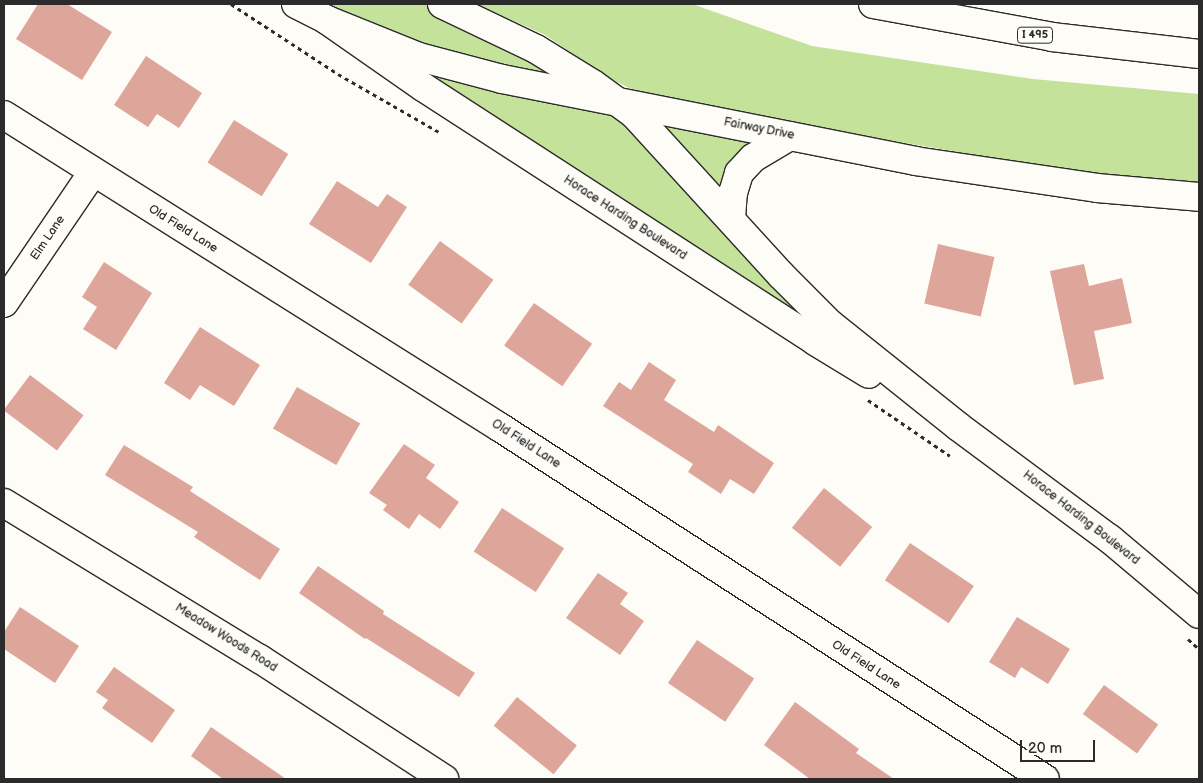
<!DOCTYPE html>
<html>
<head>
<meta charset="utf-8">
<style>
  body { margin:0 }
  #map { position:relative; width:1203px; height:783px; overflow:hidden; background:#fdfcf7; font-family:"Balsamiq Sans",sans-serif }
  div>[style] { position:absolute }
  [style*='--x'] { left:calc(var(--x)*1px); top:calc(var(--y)*1px); width:calc(var(--w)*1px); rotate:calc(var(--a)*1deg) }
  .green>* { inset:0; background:#c4e299 }
  .building>* { inset:0; background:#dea59a; transform-origin:0 0 }
  .path>* { height:3px; margin-top:-1.5px; transform-origin:0; background:repeating-linear-gradient(90deg,#2b2b2b 0 4px,transparent 0 8px) }
  .roads { filter:drop-shadow(1px 0 #2b2b2b) drop-shadow(-1px 0 #2b2b2b) drop-shadow(0 1px #2b2b2b) drop-shadow(0 -1px #2b2b2b) }
  .street>* { height:28px; margin:-14px; padding:0 14px; transform-origin:14px; border-radius:14px; background:#fdfcf7 }
  .secondary>* { height:28px; margin:-14px; padding:0 14px; transform-origin:14px; border-radius:14px; background:#fdfcf7 }
  .highway>* { height:28px; margin:-14px; padding:0 14px; transform-origin:14px; border-radius:14px; background:#fdfcf7 }
  span { translate:-50% -50%; white-space:nowrap; text-align:center; line-height:1.15; -webkit-text-stroke:5px #fdfcf7; paint-order:stroke }
  .shield-label span { padding:1px 4px; background:#fdfcf7; border:1px solid; border-radius:4px; -webkit-text-stroke-width:0 }
  .shield-label { font-size:11px; color:#2b2b2b; font-weight:700 }
  .street-label { font-size:12px; color:#2b2b2b }
  .frame { position:absolute; inset:0; border:5px solid #2b2b2b; pointer-events:none }
  .scale { position:absolute; left:1020px; top:740px; width:75px; height:22px; box-sizing:border-box; border:2px solid #2b2b2b; border-top:0; padding-left:6px; font-size:15px; line-height:18px; white-space:nowrap; color:#2b2b2b; -webkit-text-stroke:4px #fdfcf7; paint-order:stroke }
</style>
</head>
<body>
<div id="map">
  <div class="green">
    <i style="clip-path:polygon(296px 4px,442px 4px,593px 84px,790px 136px,762px 152px,731px 219px,959px 427px)"></i>
    <i style="clip-path:polygon(475px 4px,692px 4px,812px 46px,1033px 79px,1199px 94px,1199px 182px,1087px 174px,800px 125px,631px 89px,609px 78px,545px 35px)"></i>
  </div>
  <div class="building">
    <i style="clip-path:polygon(38px 4px,67px 4px,112px 32px,82px 80px,16px 39px)"></i>
    <i style="clip-path:polygon(146px 56px,202px 93px,179px 128px,157px 114px,148px 127px,114px 105px)"></i>
    <i style="left:234px;top:120px;width:64px;height:50px;rotate:32deg"></i>
    <i style="clip-path:polygon(337px 181px,378px 207px,387px 194px,407px 207px,371px 263px,309px 224px)"></i>
    <i style="left:440px;top:241px;width:66px;height:54px;rotate:36deg"></i>
    <i style="left:938px;top:244px;width:58px;height:61px;rotate:13deg"></i>
    <i style="clip-path:polygon(104px 262px,152px 293px,116px 350px,83px 329px,97px 307px,82px 297px)"></i>
    <i style="clip-path:polygon(1084px 264px,1089px 286px,1122px 278px,1132px 323px,1094px 331px,1104px 379px,1074px 385px,1050px 271px)"></i>
    <i style="left:534px;top:303px;width:71px;height:52px;rotate:35deg"></i>
    <i style="clip-path:polygon(200px 327px,260px 365px,234px 406px,200px 385px,190px 400px,164px 383px)"></i>
    <i style="clip-path:polygon(649px 362px,676px 380px,664px 400px,714px 432px,718px 425px,774px 463px,754px 494px,730px 479px,721px 494px,688px 472px,693px 464px,603px 406px,619px 382px,631px 390px)"></i>
    <i style="left:30px;top:375px;width:67px;height:44px;rotate:37deg"></i>
    <i style="left:297px;top:387px;width:73px;height:48px;rotate:30deg"></i>
    <i style="clip-path:polygon(404px 444px,435px 465px,426px 478px,459px 502px,440px 529px,419px 514px,409px 529px,383px 510px,387px 505px,369px 493px)"></i>
    <i style="clip-path:polygon(124px 445px,193px 487px,190px 491px,280px 549px,260px 580px,194px 537px,198px 532px,105px 475px)"></i>
    <i style="left:824px;top:488px;width:62px;height:51px;rotate:39deg"></i>
    <i style="left:502px;top:508px;width:74px;height:52px;rotate:33deg"></i>
    <i style="left:910px;top:543px;width:77px;height:45px;rotate:34deg"></i>
    <i style="clip-path:polygon(318px 566px,384px 611px,383px 614px,475px 673px,459px 697px,366px 638px,365px 639px,299px 593px)"></i>
    <i style="clip-path:polygon(598px 573px,628px 593px,620px 604px,644px 621px,620px 655px,566px 618px)"></i>
    <i style="clip-path:polygon(20px 607px,79px 646px,55px 683px,4px 649px,4px 632px)"></i>
    <i style="clip-path:polygon(1017px 617px,1070px 649px,1048px 684px,1021px 667px,1015px 678px,989px 662px)"></i>
    <i style="left:697px;top:640px;width:69px;height:52px;rotate:34deg"></i>
    <i style="clip-path:polygon(114px 667px,175px 710px,152px 743px,102px 708px,108px 700px,96px 692px)"></i>
    <i style="left:1104px;top:685px;width:67px;height:36px;rotate:36deg"></i>
    <i style="left:517px;top:697px;width:77px;height:37px;rotate:39deg"></i>
    <i style="clip-path:polygon(795px 702px,859px 749px,856px 753px,894px 779px,810px 779px,764px 745px)"></i>
    <i style="clip-path:polygon(211px 727px,286px 779px,223px 779px,191px 756px)"></i>
  </div>
  <div class="path">
    <i style="--x:231;--y:4;--w:128;--a:33.2"></i>
    <i style="--x:338;--y:74;--w:116;--a:29.9"></i>
    <i style="--x:868;--y:400;--w:99;--a:34.3"></i>
    <i style="--x:1188;--y:639;--w:15;--a:42"></i>
  </div>
  <div class="roads">
    <div class="street">
      <i style="--x:4;--y:115;--w:587;--a:32.2"></i>
      <i style="--x:501;--y:428;--w:647;--a:32.83"></i>
      <i style="--x:4;--y:303;--w:158;--a:-55.8"></i>
      <i style="--x:4;--y:503;--w:300;--a:31.4"></i>
      <i style="--x:260;--y:659;--w:220;--a:33.1"></i>
    </div>
    <div class="secondary">
      <i style="--x:296;--y:4;--w:35;--a:27"></i>
      <i style="--x:327;--y:20;--w:117;--a:34.9"></i>
      <i style="--x:423;--y:87;--w:467;--a:32.9"></i>
      <i style="--x:815;--y:341;--w:63;--a:31.4"></i>
      <i style="--x:442;--y:4;--w:104;--a:25.6"></i>
      <i style="--x:536;--y:49;--w:67;--a:31.6"></i>
      <i style="--x:593;--y:84;--w:51;--a:36.2"></i>
      <i style="--x:634;--y:114;--w:218;--a:47.6"></i>
      <i style="--x:781;--y:275;--w:69;--a:45"></i>
      <i style="--x:830;--y:324;--w:165;--a:38.6"></i>
      <i style="--x:959;--y:427;--w:188;--a:36.6"></i>
      <i style="--x:1110;--y:539;--w:116;--a:40.1"></i>
      <i style="--x:327;--y:20;--w:99;--a:21.9"></i>
      <i style="--x:419;--y:57;--w:86;--a:14.8"></i>
      <i style="--x:502;--y:79;--w:421;--a:11.2"></i>
      <i style="--x:915;--y:161;--w:184;--a:8.4"></i>
      <i style="--x:1097;--y:188;--w:102;--a:5"></i>
      <i style="--x:731;--y:219;--w:26;--a:-86"></i>
      <i style="--x:733;--y:193;--w:21;--a:-73"></i>
      <i style="--x:739;--y:173;--w:21;--a:-47"></i>
      <i style="--x:753;--y:158;--w:43;--a:-30.7"></i>
    </div>
    <div class="highway">
      <i style="--x:873;--y:4;--w:182;--a:10.4"></i>
      <i style="--x:1052;--y:37;--w:148;--a:6.6"></i>
    </div>
  </div>
  <div class="shield-label">
    <span style="left:1035px;top:35px">I 495</span>
  </div>
  <div class="street-label">
    <span style="left:759px;top:129px;rotate:11deg">Fairway Drive</span>
    <span style="left:625px;top:218px;rotate:33deg">Horace Harding Boulevard</span>
    <span style="left:183px;top:229px;rotate:32deg">Old Field Lane</span>
    <span style="left:48px;top:238px;rotate:-56deg">Elm Lane</span>
    <span style="left:526px;top:444px;rotate:33deg">Old Field Lane</span>
    <span style="left:1081px;top:518px;rotate:38deg">Horace Harding Boulevard</span>
    <span style="left:226px;top:638px;rotate:32deg">Meadow Woods Road</span>
    <span style="left:866px;top:665px;rotate:33deg">Old Field Lane</span>
  </div>
  <div class="frame"></div>
  <div class="scale">20 m</div>
</div>
</body>
</html>
